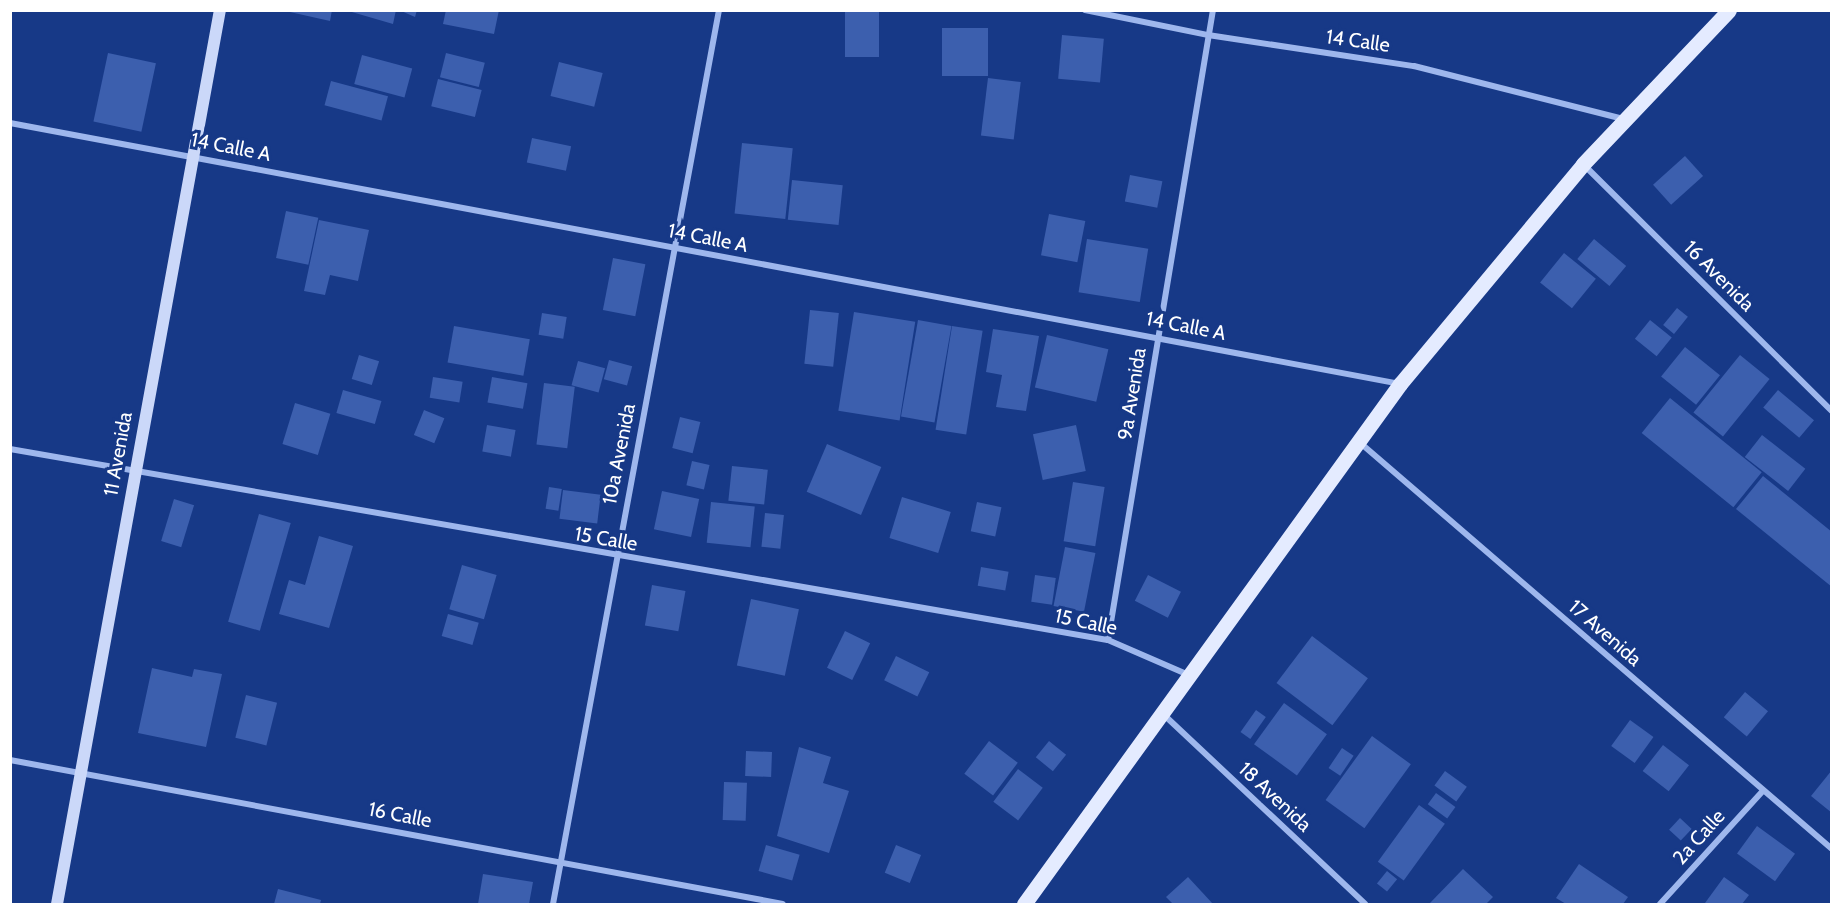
<!DOCTYPE html>
<html>
<head>
<meta charset="utf-8">
<style>
  body { margin:0 }
  #map { position:relative; width:1842px; height:915px; overflow:hidden; background:#173987; font-family:Cabin,sans-serif }
  div>[style] { position:absolute }
  [style*='--x'] { left:calc(var(--x)*1px); top:calc(var(--y)*1px); width:calc(var(--w)*1px); rotate:calc(var(--a)*1deg) }
  .building>* { inset:0; background:#3c5fae; transform-origin:0 0 }
  .street>* { height:6px; margin:-3px; padding:0 3px; transform-origin:3px; border-radius:3px; background:#9eb7ed }
  .secondary>* { height:12px; margin:-6px; padding:0 6px; transform-origin:6px; border-radius:6px; background:#cbd8f9 }
  .primary>* { height:15px; margin:-7.5px; padding:0 7.5px; transform-origin:7.5px; border-radius:7.5px; background:#e4ebff }
  span { translate:-50% -50%; white-space:nowrap; text-align:center; line-height:1.15; -webkit-text-stroke:6px #173987; paint-order:stroke }
  .street-label { font-size:20px; color:#fff }
  .frame { position:absolute; inset:0; border:12px solid #fff; pointer-events:none }
</style>
</head>
<body>
<div id="map">
  <div class="building">
    <i style="clip-path:polygon(281px 10px,332px 10px,330px 21px)"></i>
    <i style="clip-path:polygon(345px 10px,396px 10px,393px 24px)"></i>
    <i style="clip-path:polygon(399px 10px,417px 10px,415px 17px)"></i>
    <i style="clip-path:polygon(446px 10px,499px 10px,494px 34px,443px 24px)"></i>
    <i style="left:845px;top:10px;width:34px;height:47px"></i>
    <i style="left:942px;top:28px;width:46px;height:48px"></i>
    <i style="left:1062px;top:35px;width:42px;height:44px;rotate:5deg"></i>
    <i style="left:108px;top:53px;width:49px;height:70px;rotate:12deg"></i>
    <i style="left:446px;top:53px;width:40px;height:25px;rotate:14deg"></i>
    <i style="left:362px;top:55px;width:52px;height:30px;rotate:15deg"></i>
    <i style="left:559px;top:62px;width:45px;height:35px;rotate:14deg"></i>
    <i style="left:988px;top:78px;width:33px;height:58px;rotate:7deg"></i>
    <i style="left:438px;top:79px;width:45px;height:28px;rotate:14deg"></i>
    <i style="left:331px;top:81px;width:59px;height:25px;rotate:15deg"></i>
    <i style="left:532px;top:138px;width:40px;height:25px;rotate:12deg"></i>
    <i style="left:742px;top:143px;width:51px;height:71px;rotate:6deg"></i>
    <i style="left:1685px;top:156px;width:27px;height:43px;rotate:48deg"></i>
    <i style="left:1130px;top:175px;width:33px;height:27px;rotate:11deg"></i>
    <i style="left:792px;top:180px;width:51px;height:40px;rotate:6deg"></i>
    <i style="left:286px;top:211px;width:33px;height:48px;rotate:12deg"></i>
    <i style="left:1049px;top:214px;width:37px;height:42px;rotate:11deg"></i>
    <i style="clip-path:polygon(319px 220px,369px 230px,358px 281px,330px 275px,325px 295px,304px 291px)"></i>
    <i style="left:1087px;top:239px;width:62px;height:54px;rotate:9deg"></i>
    <i style="left:1594px;top:239px;width:42px;height:26px;rotate:40deg"></i>
    <i style="left:1564px;top:253px;width:41px;height:38px;rotate:39deg"></i>
    <i style="left:613px;top:258px;width:33px;height:53px;rotate:11deg"></i>
    <i style="left:1677px;top:308px;width:14px;height:22px;rotate:39deg"></i>
    <i style="left:810px;top:310px;width:29px;height:54px;rotate:6deg"></i>
    <i style="left:854px;top:312px;width:62px;height:100px;rotate:9deg"></i>
    <i style="left:542px;top:313px;width:25px;height:22px;rotate:9deg"></i>
    <i style="left:918px;top:320px;width:34px;height:98px;rotate:10deg"></i>
    <i style="left:1650px;top:320px;width:28px;height:24px;rotate:39deg"></i>
    <i style="left:454px;top:326px;width:77px;height:37px;rotate:10deg"></i>
    <i style="left:952px;top:326px;width:31px;height:105px;rotate:9deg"></i>
    <i style="clip-path:polygon(993px 329px,1039px 336px,1026px 411px,996px 407px,1002px 375px,986px 372px)"></i>
    <i style="left:1047px;top:335px;width:63px;height:54px;rotate:13deg"></i>
    <i style="left:1685px;top:347px;width:45px;height:38px;rotate:39deg"></i>
    <i style="left:359px;top:355px;width:21px;height:25px;rotate:17deg"></i>
    <i style="left:1740px;top:355px;width:38px;height:74px;rotate:39deg"></i>
    <i style="left:609px;top:360px;width:24px;height:20px;rotate:15deg"></i>
    <i style="left:578px;top:361px;width:28px;height:25px;rotate:15deg"></i>
    <i style="left:433px;top:377px;width:30px;height:21px;rotate:9deg"></i>
    <i style="left:492px;top:377px;width:36px;height:26px;rotate:10deg"></i>
    <i style="left:544px;top:383px;width:31px;height:62px;rotate:7deg"></i>
    <i style="left:343px;top:390px;width:40px;height:24px;rotate:16deg"></i>
    <i style="left:1778px;top:390px;width:47px;height:23px;rotate:40deg"></i>
    <i style="left:1670px;top:398px;width:118px;height:45px;rotate:39deg"></i>
    <i style="left:295px;top:403px;width:37px;height:43px;rotate:17deg"></i>
    <i style="left:424px;top:410px;width:22px;height:27px;rotate:22deg"></i>
    <i style="left:680px;top:417px;width:21px;height:32px;rotate:14deg"></i>
    <i style="left:487px;top:425px;width:29px;height:27px;rotate:10deg"></i>
    <i style="left:1076px;top:425px;width:47px;height:44px;rotate:78deg"></i>
    <i style="left:1762px;top:435px;width:55px;height:28px;rotate:38deg"></i>
    <i style="left:827px;top:444px;width:59px;height:52px;rotate:23deg"></i>
    <i style="left:692px;top:461px;width:18px;height:25px;rotate:13deg"></i>
    <i style="left:732px;top:466px;width:36px;height:35px;rotate:6deg"></i>
    <i style="clip-path:polygon(1763px 476px,1832px 532px,1832px 587px,1736px 509px)"></i>
    <i style="left:1073px;top:482px;width:32px;height:60px;rotate:9deg"></i>
    <i style="left:549px;top:487px;width:13px;height:22px;rotate:9deg"></i>
    <i style="left:563px;top:490px;width:38px;height:29px;rotate:7deg"></i>
    <i style="left:662px;top:491px;width:38px;height:39px;rotate:12deg"></i>
    <i style="left:902px;top:497px;width:51px;height:43px;rotate:17deg"></i>
    <i style="left:174px;top:499px;width:21px;height:44px;rotate:17deg"></i>
    <i style="left:711px;top:502px;width:44px;height:41px;rotate:6deg"></i>
    <i style="left:977px;top:502px;width:25px;height:30px;rotate:12deg"></i>
    <i style="left:765px;top:513px;width:19px;height:34px;rotate:6deg"></i>
    <i style="left:259px;top:514px;width:33px;height:112px;rotate:16deg"></i>
    <i style="clip-path:polygon(319px 536px,353px 546px,329px 628px,279px 614px,289px 580px,305px 585px)"></i>
    <i style="left:1065px;top:547px;width:31px;height:60px;rotate:11deg"></i>
    <i style="left:462px;top:565px;width:36px;height:46px;rotate:16deg"></i>
    <i style="left:981px;top:567px;width:28px;height:19px;rotate:10deg"></i>
    <i style="left:1035px;top:575px;width:21px;height:27px;rotate:8deg"></i>
    <i style="left:1148px;top:575px;width:37px;height:29px;rotate:27deg"></i>
    <i style="left:652px;top:585px;width:34px;height:41px;rotate:10deg"></i>
    <i style="left:751px;top:599px;width:49px;height:68px;rotate:12deg"></i>
    <i style="left:448px;top:614px;width:32px;height:23px;rotate:16deg"></i>
    <i style="left:845px;top:631px;width:28px;height:41px;rotate:26deg"></i>
    <i style="left:1312px;top:636px;width:70px;height:59px;rotate:37deg"></i>
    <i style="left:896px;top:656px;width:37px;height:27px;rotate:26deg"></i>
    <i style="clip-path:polygon(152px 668px,192px 677px,194px 669px,222px 674px,206px 747px,138px 733px)"></i>
    <i style="left:1745px;top:692px;width:30px;height:33px;rotate:40deg"></i>
    <i style="left:246px;top:695px;width:32px;height:44px;rotate:14deg"></i>
    <i style="left:1284px;top:703px;width:53px;height:51px;rotate:36deg"></i>
    <i style="left:1256px;top:710px;width:12px;height:27px;rotate:35deg"></i>
    <i style="left:1630px;top:720px;width:29px;height:32px;rotate:36deg"></i>
    <i style="left:1372px;top:736px;width:48px;height:79px;rotate:36deg"></i>
    <i style="left:989px;top:741px;width:36px;height:41px;rotate:37deg"></i>
    <i style="left:1049px;top:741px;width:22px;height:21px;rotate:39deg"></i>
    <i style="left:1663px;top:745px;width:33px;height:33px;rotate:38deg"></i>
    <i style="clip-path:polygon(799px 747px,831px 757px,823px 783px,849px 791px,829px 853px,777px 836px)"></i>
    <i style="left:1342px;top:748px;width:14px;height:24px;rotate:34deg"></i>
    <i style="left:746px;top:751px;width:26px;height:25px;rotate:2deg"></i>
    <i style="left:1018px;top:769px;width:31px;height:41px;rotate:37deg"></i>
    <i style="clip-path:polygon(1832px 770px,1832px 813px,1811px 796px)"></i>
    <i style="left:1445px;top:771px;width:27px;height:18px;rotate:36deg"></i>
    <i style="left:724px;top:782px;width:23px;height:38px;rotate:2deg"></i>
    <i style="left:1436px;top:793px;width:24px;height:14px;rotate:36deg"></i>
    <i style="left:1419px;top:805px;width:32px;height:70px;rotate:36deg"></i>
    <i style="left:1680px;top:818px;width:16px;height:16px;rotate:43deg"></i>
    <i style="left:1757px;top:826px;width:47px;height:34px;rotate:36deg"></i>
    <i style="left:766px;top:845px;width:35px;height:27px;rotate:16deg"></i>
    <i style="left:896px;top:845px;width:27px;height:30px;rotate:22deg"></i>
    <i style="clip-path:polygon(1579px 864px,1628px 897px,1623px 904px,1566px 904px,1556px 898px)"></i>
    <i style="clip-path:polygon(1463px 869px,1493px 897px,1486px 904px,1429px 904px)"></i>
    <i style="left:1387px;top:871px;width:13px;height:16px;rotate:39deg"></i>
    <i style="clip-path:polygon(483px 874px,533px 882px,529px 904px,478px 904px)"></i>
    <i style="clip-path:polygon(1188px 877px,1213px 904px,1173px 904px,1166px 897px)"></i>
    <i style="clip-path:polygon(1724px 877px,1749px 895px,1742px 904px,1705px 903px)"></i>
    <i style="clip-path:polygon(278px 889px,321px 900px,320px 904px,274px 904px)"></i>
  </div>
  <div class="street">
    <i style="--x:1085;--y:10;--w:126;--a:11.5"></i>
    <i style="--x:1208;--y:35;--w:208;--a:8.6"></i>
    <i style="--x:1414;--y:66;--w:216;--a:14.2"></i>
    <i style="--x:10;--y:123;--w:1414;--a:10.63"></i>
    <i style="--x:1584;--y:165;--w:349;--a:44.8"></i>
    <i style="--x:1358;--y:441;--w:625;--a:40.72"></i>
    <i style="--x:10;--y:449;--w:1114;--a:9.87"></i>
    <i style="--x:1108;--y:640;--w:88;--a:23.4"></i>
    <i style="--x:1108;--y:640;--w:639;--a:-80.54"></i>
    <i style="--x:1163;--y:714;--w:277;--a:43.2"></i>
    <i style="--x:10;--y:760;--w:786;--a:10.55"></i>
    <i style="--x:553;--y:904;--w:909;--a:-79.48"></i>
    <i style="--x:1660;--y:904;--w:153;--a:-47.7"></i>
  </div>
  <div class="secondary">
    <i style="--x:57;--y:904;--w:909;--a:-79.67"></i>
  </div>
  <div class="primary">
    <i style="--x:1024;--y:904;--w:642;--a:-54.13"></i>
    <i style="--x:1400;--y:384;--w:286;--a:-50.2"></i>
    <i style="--x:1583;--y:164;--w:212;--a:-46.5"></i>
  </div>
  <div class="street-label">
    <span style="left:1358px;top:41px;rotate:8deg">14 Calle</span>
    <span style="left:231px;top:147px;rotate:11deg">14 Calle A</span>
    <span style="left:708px;top:238px;rotate:11deg">14 Calle A</span>
    <span style="left:1719px;top:276px;rotate:45deg">16 Avenida</span>
    <span style="left:1186px;top:326px;rotate:11deg">14 Calle A</span>
    <span style="left:1132px;top:394px;rotate:-81deg">9a Avenida</span>
    <span style="left:118px;top:454px;rotate:-80deg">11 Avenida</span>
    <span style="left:619px;top:454px;rotate:-79deg">10a Avenida</span>
    <span style="left:606px;top:539px;rotate:10deg">15 Calle</span>
    <span style="left:1086px;top:622px;rotate:12deg">15 Calle</span>
    <span style="left:1605px;top:633px;rotate:41deg">17 Avenida</span>
    <span style="left:1275px;top:797px;rotate:43deg">18 Avenida</span>
    <span style="left:400px;top:815px;rotate:11deg">16 Calle</span>
    <span style="left:1699px;top:837px;rotate:-48deg">2a Calle</span>
  </div>
  <div class="frame"></div>
</div>
</body>
</html>
